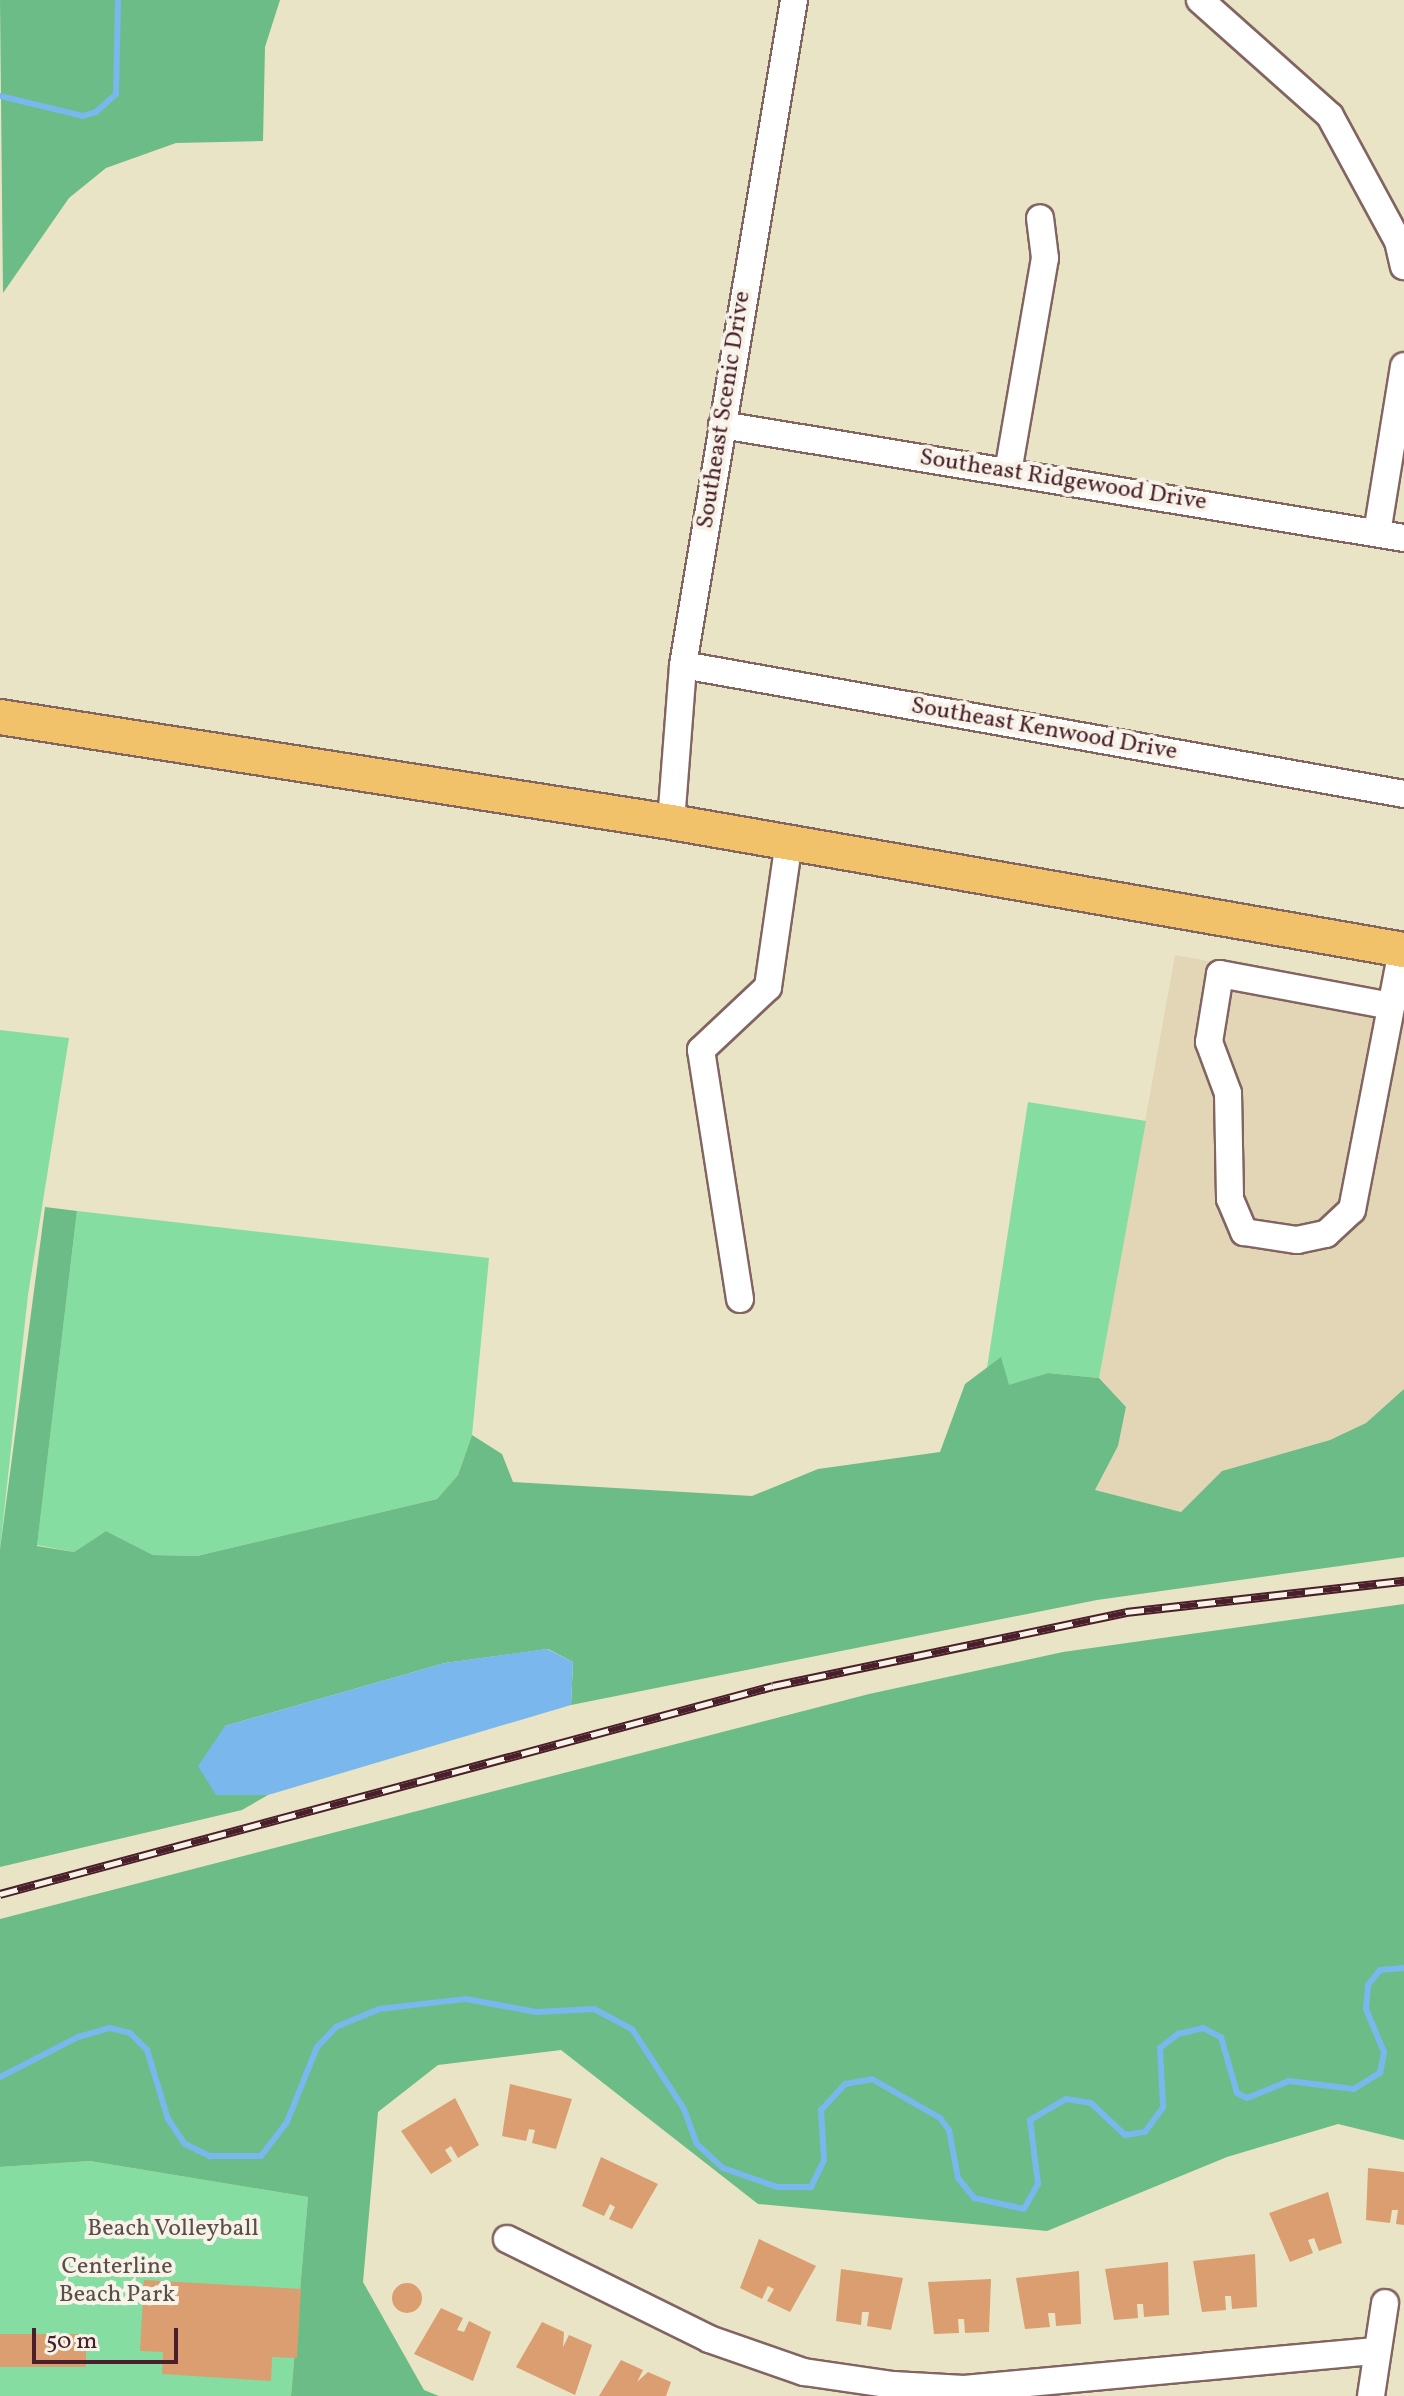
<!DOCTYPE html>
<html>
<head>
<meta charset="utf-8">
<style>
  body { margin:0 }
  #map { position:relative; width:1404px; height:2396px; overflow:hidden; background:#e9e4c5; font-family:Vollkorn,serif }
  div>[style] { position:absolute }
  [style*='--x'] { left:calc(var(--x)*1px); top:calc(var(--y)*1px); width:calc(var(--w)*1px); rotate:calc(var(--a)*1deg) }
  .built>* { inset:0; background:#e2d6b7 }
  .green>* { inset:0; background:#85dda1 }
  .forest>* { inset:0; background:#6cbc87 }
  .water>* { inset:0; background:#79b7ed }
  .stream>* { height:6px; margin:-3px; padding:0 3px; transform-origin:3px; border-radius:3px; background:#79b7ed }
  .building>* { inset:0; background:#da9e70; transform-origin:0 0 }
  .round { border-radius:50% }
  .roads { filter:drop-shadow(2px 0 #826461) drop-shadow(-2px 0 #826461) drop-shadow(0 2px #826461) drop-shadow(0 -2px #826461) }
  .minor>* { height:26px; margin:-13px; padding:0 13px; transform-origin:13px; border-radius:13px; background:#fff }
  .major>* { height:34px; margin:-17px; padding:0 17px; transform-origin:17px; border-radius:17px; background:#f2c26a }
  .rail>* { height:9px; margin-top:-4.5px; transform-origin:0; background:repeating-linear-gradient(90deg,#f7f3e8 0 18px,#4a1f2b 0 36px); box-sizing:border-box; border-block:2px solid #4a1f2b }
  span { translate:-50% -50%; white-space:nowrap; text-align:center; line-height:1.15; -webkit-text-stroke:8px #f7f3e8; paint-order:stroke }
  .street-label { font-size:24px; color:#4a1f2b }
  .park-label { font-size:24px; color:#594e48 }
  .scale { position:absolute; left:32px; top:2328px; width:146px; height:36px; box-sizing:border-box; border:4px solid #4a1f2b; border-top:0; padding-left:10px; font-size:24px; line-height:28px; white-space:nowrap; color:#4a1f2b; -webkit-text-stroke:6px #f7f3e8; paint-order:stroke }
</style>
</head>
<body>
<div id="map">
  <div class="built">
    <i style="clip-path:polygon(1175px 955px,1404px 996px,1404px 1389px,1366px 1423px,1330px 1440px,1222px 1471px,1181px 1512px,1095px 1490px,1118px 1446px,1126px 1407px,1099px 1378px)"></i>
  </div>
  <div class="green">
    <i style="clip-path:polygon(0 1030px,69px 1038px,28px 1295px,0 1549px)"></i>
    <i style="clip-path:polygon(1028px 1102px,1146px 1121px,1099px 1378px,1048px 1373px,1008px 1386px,1001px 1358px,987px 1368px)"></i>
    <i style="clip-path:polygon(77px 1211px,489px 1258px,472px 1435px,458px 1475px,437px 1499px,197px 1556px,153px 1555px,106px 1531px,74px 1552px,37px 1545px)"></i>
    <i style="clip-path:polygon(90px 2161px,308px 2197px,291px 2396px,0 2396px,0 2167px)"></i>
  </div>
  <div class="forest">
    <i style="clip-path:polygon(0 0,280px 0,265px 47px,263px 141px,176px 143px,106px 168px,69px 198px,3px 293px)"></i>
    <i style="clip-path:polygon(45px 1207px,77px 1211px,37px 1546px,74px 1552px,106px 1531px,153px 1555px,197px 1556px,437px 1499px,458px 1475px,472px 1435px,502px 1454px,513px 1482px,752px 1496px,818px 1469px,940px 1452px,965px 1384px,1001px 1357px,1009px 1385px,1048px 1373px,1099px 1378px,1126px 1407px,1118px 1446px,1095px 1490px,1181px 1512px,1222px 1471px,1330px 1440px,1366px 1423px,1404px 1389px,1404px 1557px,1097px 1600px,571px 1705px,573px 1662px,548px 1649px,445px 1663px,225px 1726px,217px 1795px,268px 1795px,242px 1810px,0 1867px,0 1549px)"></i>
    <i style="clip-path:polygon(1404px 1604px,1404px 2140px,1338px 2124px,1227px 2157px,1047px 2231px,758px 2204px,561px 2050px,438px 2065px,378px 2112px,363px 2282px,424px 2390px,439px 2396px,291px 2396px,308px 2197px,90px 2161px,0 2167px,0 1919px,869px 1694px,1063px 1652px)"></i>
  </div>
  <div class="water">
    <i style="clip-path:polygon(547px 1649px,573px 1662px,571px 1705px,268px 1795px,216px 1795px,198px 1766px,225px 1726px,445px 1663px)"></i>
  </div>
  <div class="stream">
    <i style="--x:0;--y:96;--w:85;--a:13.5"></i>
    <i style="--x:83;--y:116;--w:14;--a:-17"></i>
    <i style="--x:96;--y:112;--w:27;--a:-42"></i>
    <i style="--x:116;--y:94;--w:94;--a:-88.8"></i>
    <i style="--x:0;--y:2077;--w:88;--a:-27.1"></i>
    <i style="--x:78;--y:2037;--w:33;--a:-16"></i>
    <i style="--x:110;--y:2028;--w:21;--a:14"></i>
    <i style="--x:130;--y:2033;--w:24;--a:45"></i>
    <i style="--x:147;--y:2050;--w:72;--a:73.1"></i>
    <i style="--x:168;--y:2119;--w:30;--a:56"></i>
    <i style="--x:185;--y:2144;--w:28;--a:26"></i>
    <i style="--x:210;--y:2156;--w:51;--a:0"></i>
    <i style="--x:261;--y:2156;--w:43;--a:-52.6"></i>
    <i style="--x:287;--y:2122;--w:81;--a:-68.2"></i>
    <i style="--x:317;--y:2047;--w:28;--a:-46"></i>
    <i style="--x:336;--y:2027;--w:47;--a:-22.7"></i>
    <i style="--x:379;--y:2009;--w:88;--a:-6.6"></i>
    <i style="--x:466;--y:1999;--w:72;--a:10.4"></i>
    <i style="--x:537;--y:2012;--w:57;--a:-3"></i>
    <i style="--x:594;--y:2009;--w:43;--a:27.8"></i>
    <i style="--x:632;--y:2029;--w:95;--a:57"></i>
    <i style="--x:684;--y:2109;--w:37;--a:70"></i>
    <i style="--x:697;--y:2144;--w:35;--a:43"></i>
    <i style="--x:723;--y:2168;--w:57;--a:19.4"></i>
    <i style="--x:777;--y:2187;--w:34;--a:0"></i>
    <i style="--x:811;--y:2187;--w:30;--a:-64"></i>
    <i style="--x:824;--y:2160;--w:50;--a:-93.4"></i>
    <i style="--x:821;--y:2110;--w:35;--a:-47"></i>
    <i style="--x:845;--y:2084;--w:27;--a:-10"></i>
    <i style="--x:872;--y:2079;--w:78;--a:29.8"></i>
    <i style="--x:940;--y:2118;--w:15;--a:53"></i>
    <i style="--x:949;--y:2130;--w:49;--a:79.4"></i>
    <i style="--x:958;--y:2178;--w:26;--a:51"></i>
    <i style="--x:974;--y:2198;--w:51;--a:12.4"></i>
    <i style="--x:1024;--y:2209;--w:29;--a:-61"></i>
    <i style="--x:1038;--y:2184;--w:64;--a:-97.1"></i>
    <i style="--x:1030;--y:2120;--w:42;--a:-30.3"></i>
    <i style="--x:1066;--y:2099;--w:25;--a:9"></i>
    <i style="--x:1091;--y:2103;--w:47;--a:43.3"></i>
    <i style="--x:1125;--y:2135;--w:20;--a:-9"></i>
    <i style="--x:1145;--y:2132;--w:31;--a:-54"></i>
    <i style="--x:1163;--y:2107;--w:59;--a:-92.9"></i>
    <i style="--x:1160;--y:2048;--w:23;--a:-38"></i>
    <i style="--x:1178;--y:2034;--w:26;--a:-13"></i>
    <i style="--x:1203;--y:2028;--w:20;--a:27"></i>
    <i style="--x:1221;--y:2037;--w:58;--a:74.1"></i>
    <i style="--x:1237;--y:2093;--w:11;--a:27"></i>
    <i style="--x:1247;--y:2098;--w:45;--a:-22"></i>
    <i style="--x:1289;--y:2081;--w:65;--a:7"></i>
    <i style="--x:1354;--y:2089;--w:31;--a:-32"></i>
    <i style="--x:1380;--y:2073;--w:21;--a:-79"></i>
    <i style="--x:1384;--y:2052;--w:47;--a:-112.7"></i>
    <i style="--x:1366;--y:2009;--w:24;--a:-85"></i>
    <i style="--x:1368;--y:1985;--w:19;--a:-51"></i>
    <i style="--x:1380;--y:1970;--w:24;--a:-5"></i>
  </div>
  <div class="building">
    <i style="clip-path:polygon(510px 2084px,572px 2099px,556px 2149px,532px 2143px,535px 2130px,529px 2129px,526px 2141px,502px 2136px)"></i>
    <i style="clip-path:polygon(455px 2098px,479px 2145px,458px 2158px,451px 2146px,445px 2150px,452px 2161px,431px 2174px,401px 2131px)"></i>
    <i style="clip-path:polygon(601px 2157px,658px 2184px,632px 2229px,609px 2219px,615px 2207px,610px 2204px,604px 2216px,582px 2206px)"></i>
    <i style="clip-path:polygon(1368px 2168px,1404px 2172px,1404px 2225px,1396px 2224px,1398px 2210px,1392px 2210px,1390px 2223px,1366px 2220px)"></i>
    <i style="clip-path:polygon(1328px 2192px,1342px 2243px,1319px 2251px,1314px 2238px,1308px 2240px,1313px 2253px,1290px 2262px,1269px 2213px)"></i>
    <i style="clip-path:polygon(759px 2239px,816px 2266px,790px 2312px,767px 2301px,774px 2289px,768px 2286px,762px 2299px,740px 2288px)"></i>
    <i style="clip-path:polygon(1255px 2254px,1257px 2307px,1232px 2309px,1231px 2296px,1225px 2296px,1226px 2310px,1202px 2312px,1193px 2261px)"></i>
    <i style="clip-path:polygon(1168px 2262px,1169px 2315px,1144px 2317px,1143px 2304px,1137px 2304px,1138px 2318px,1114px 2320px,1105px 2269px)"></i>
    <i style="clip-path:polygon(841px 2269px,903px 2278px,891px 2330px,867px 2326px,869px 2312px,862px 2312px,861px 2325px,836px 2321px)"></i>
    <i style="clip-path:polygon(1079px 2271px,1081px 2324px,1056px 2326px,1055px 2313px,1048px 2313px,1050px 2327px,1025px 2329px,1016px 2278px)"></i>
    <i style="clip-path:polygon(991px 2279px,989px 2332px,965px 2333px,964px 2319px,958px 2319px,959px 2333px,934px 2334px,928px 2282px)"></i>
    <i style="clip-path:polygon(144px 2280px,301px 2289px,297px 2358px,272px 2357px,271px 2381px,162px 2374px,163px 2352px,140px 2351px)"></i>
    <i class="round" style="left:392px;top:2283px;width:30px;height:30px"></i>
    <i style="clip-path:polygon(441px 2308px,463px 2318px,457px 2330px,464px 2332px,469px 2321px,491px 2332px,473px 2381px,414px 2354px)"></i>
    <i style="clip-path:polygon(542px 2322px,564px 2332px,563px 2347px,569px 2335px,592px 2345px,575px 2395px,516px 2367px)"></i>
    <i style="left:86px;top:2334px;width:33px;height:86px;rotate:90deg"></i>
    <i style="clip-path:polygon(621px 2360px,643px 2370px,637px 2382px,648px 2372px,671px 2382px,666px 2396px,599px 2396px)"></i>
  </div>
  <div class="roads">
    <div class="minor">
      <i style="--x:1200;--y:0;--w:174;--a:41.7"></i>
      <i style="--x:1330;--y:116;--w:142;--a:61.5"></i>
      <i style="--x:1398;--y:241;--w:26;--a:77"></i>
      <i style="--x:722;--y:425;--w:691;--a:9.41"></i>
      <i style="--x:1008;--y:472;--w:217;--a:-80.2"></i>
      <i style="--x:1045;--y:258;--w:40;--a:-97.1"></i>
      <i style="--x:1377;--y:533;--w:169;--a:-80.8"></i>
      <i style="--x:683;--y:665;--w:732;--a:10.14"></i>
      <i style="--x:671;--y:822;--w:157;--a:-85.6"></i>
      <i style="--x:683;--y:665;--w:674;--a:-80.52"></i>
      <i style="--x:1391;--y:1006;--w:174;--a:-169.4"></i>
      <i style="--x:1220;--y:974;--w:69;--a:99.2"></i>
      <i style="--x:1209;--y:1042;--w:54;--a:69.6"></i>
      <i style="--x:1228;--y:1093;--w:106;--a:88.9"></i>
      <i style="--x:1230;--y:1199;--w:36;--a:67"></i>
      <i style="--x:1244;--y:1232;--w:54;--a:8.6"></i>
      <i style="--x:1297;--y:1240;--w:30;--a:-12"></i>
      <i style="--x:1326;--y:1234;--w:35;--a:-43"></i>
      <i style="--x:1352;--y:1210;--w:265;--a:-79.1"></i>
      <i style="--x:740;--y:1299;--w:252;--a:-98.9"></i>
      <i style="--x:701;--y:1050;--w:92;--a:-43.2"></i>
      <i style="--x:768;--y:987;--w:147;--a:-81.8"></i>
      <i style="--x:507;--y:2239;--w:225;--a:26.3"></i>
      <i style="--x:709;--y:2339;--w:101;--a:19.2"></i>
      <i style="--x:804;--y:2372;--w:90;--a:8.3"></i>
      <i style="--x:893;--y:2385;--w:71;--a:3.2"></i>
      <i style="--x:964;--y:2389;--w:413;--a:-5.3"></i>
      <i style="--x:1371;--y:2396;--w:94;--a:-81.4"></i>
    </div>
    <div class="major">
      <i style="--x:0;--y:717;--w:679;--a:8.89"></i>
      <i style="--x:671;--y:822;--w:744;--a:9.91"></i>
    </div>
  </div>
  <div class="rail">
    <i style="--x:0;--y:1894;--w:800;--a:-15.06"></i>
    <i style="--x:773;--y:1686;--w:361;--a:-11.8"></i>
    <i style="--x:1126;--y:1612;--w:280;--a:-6.4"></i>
  </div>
  <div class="street-label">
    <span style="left:725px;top:410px;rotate:-81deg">Southeast Scenic Drive</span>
    <span style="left:1063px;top:481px;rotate:9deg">Southeast Ridgewood Drive</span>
    <span style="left:1044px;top:730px;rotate:10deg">Southeast Kenwood Drive</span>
  </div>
  <div class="park-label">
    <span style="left:173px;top:2230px">Beach Volleyball</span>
    <span style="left:117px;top:2282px">Centerline<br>Beach Park</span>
  </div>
  <div class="scale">50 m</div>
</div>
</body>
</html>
